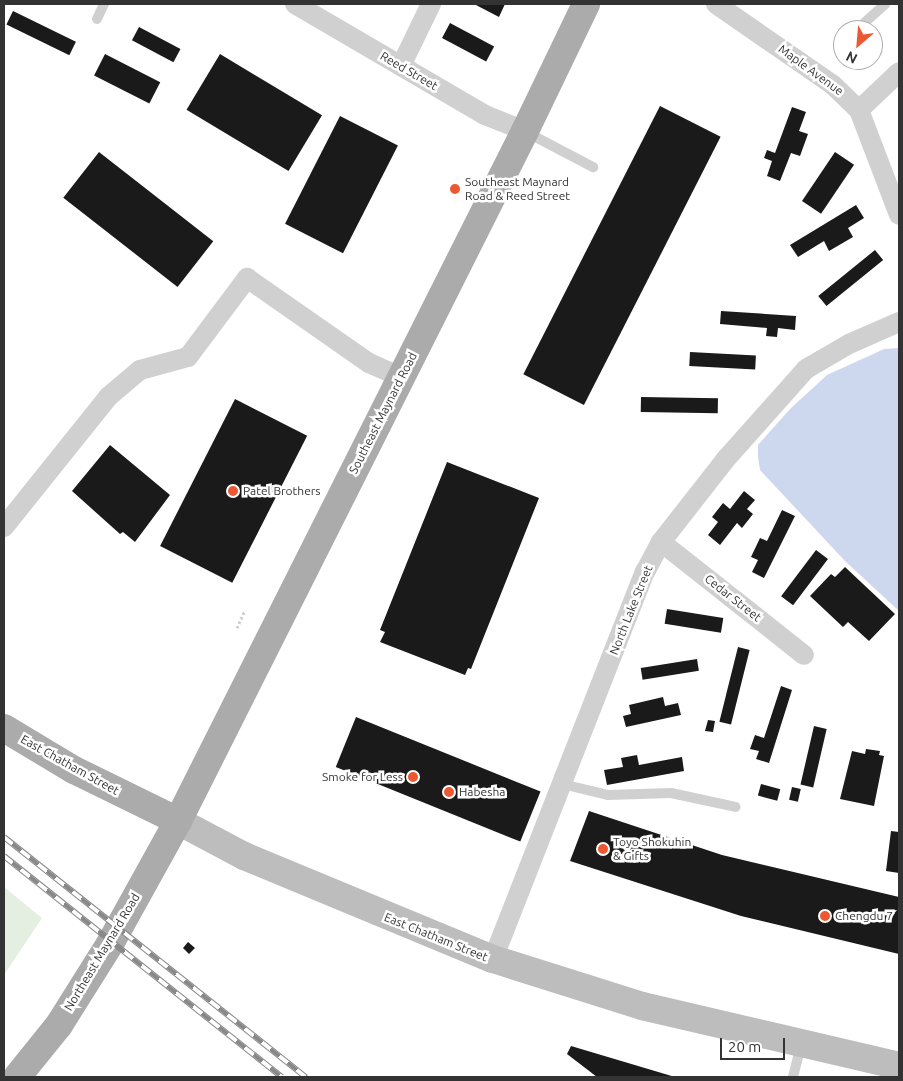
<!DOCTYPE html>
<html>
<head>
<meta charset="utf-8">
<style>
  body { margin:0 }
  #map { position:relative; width:903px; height:1081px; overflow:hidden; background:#fff; font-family:Ubuntu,sans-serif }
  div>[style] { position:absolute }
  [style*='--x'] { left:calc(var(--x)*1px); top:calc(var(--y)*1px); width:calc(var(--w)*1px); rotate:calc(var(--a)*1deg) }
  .green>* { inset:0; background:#e5efe1 }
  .water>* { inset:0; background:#cdd8ef }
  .building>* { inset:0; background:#1a1a1a; transform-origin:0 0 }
  .path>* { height:3px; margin-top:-1.5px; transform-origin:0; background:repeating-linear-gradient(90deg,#d0d0d0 0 2.5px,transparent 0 5px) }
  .service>* { height:10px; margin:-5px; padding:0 5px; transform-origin:5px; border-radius:5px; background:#d0d0d0 }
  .minor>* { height:20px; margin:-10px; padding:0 10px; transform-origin:10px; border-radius:10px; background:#d0d0d0 }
  .secondary>* { height:28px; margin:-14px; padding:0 14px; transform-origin:14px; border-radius:14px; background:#bdbdbd }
  .primary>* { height:28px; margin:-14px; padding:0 14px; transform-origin:14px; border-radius:14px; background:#ababab }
  .rail>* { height:5.5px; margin-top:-2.75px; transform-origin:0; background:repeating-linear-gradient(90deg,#fff 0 11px,#888 0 22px); box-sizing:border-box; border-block:1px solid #888 }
  .dots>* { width:14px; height:14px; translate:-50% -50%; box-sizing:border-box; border:2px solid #fff; border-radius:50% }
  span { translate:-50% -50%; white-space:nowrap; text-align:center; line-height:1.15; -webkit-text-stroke:5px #fff; paint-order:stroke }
  .street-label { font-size:12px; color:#333 }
  .poi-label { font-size:12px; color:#333 }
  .left { translate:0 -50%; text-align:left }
  .right { translate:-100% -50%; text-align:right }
  .frame { position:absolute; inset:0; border:5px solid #333; pointer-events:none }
  .north { position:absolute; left:833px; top:20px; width:50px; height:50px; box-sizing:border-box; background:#fff; border:1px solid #adadad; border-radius:50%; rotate:207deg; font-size:14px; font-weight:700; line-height:20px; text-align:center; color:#333 }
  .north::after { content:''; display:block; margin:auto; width:18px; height:22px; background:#ec5832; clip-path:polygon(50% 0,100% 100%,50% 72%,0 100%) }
  .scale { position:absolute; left:720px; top:1038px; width:65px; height:22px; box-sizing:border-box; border:2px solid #333; border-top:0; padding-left:6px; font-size:15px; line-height:18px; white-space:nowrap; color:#333; -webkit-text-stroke:4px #fff; paint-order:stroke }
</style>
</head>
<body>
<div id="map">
  <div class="green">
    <i style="clip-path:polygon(4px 887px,42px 918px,4px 975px)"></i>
  </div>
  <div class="water">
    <i style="clip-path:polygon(899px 348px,899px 611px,845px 561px,760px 470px,758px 457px,758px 445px,790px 409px,827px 375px,884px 349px)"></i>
  </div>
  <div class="building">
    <i style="clip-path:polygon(474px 4px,505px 4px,499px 17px)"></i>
    <i style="left:13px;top:11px;width:70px;height:15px;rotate:26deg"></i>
    <i style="left:450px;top:23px;width:50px;height:17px;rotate:28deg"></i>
    <i style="left:139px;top:27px;width:47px;height:15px;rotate:28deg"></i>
    <i style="left:105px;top:54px;width:62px;height:24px;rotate:27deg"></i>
    <i style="left:220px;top:54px;width:119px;height:65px;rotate:31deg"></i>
    <i style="left:660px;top:106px;width:68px;height:301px;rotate:27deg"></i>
    <i style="clip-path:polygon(792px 107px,806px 112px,799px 131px,808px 134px,800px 156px,791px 153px,780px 181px,767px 176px,772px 161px,764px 158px,767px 150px,775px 153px)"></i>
    <i style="left:340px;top:116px;width:65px;height:121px;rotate:27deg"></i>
    <i style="left:99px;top:152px;width:145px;height:58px;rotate:38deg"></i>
    <i style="left:835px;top:152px;width:23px;height:59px;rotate:34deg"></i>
    <i style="clip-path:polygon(856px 205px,864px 218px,848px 228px,853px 237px,829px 251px,824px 241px,798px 257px,790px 245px)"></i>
    <i style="left:875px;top:250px;width:13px;height:73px;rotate:51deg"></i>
    <i style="clip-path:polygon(721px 311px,796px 316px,795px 330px,778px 328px,777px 337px,766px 336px,767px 328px,720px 324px)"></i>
    <i style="left:690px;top:352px;width:66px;height:14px;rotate:3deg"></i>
    <i style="left:641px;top:397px;width:77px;height:15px;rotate:1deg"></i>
    <i style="left:235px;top:399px;width:81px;height:165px;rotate:27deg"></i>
    <i style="clip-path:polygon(110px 445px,170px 495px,135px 542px,123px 532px,120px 534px,72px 491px)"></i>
    <i style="clip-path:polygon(447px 462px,539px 498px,471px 669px,468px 668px,465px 675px,380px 642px,385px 632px,380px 630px)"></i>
    <i style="clip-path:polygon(744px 491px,755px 500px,747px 509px,753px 514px,742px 528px,737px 523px,720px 545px,708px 535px,718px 522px,712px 517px,723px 503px,730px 509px)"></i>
    <i style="clip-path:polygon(782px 510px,795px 516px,764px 578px,752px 572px,758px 560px,751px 557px,760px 538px,767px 541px)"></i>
    <i style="left:816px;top:550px;width:15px;height:58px;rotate:37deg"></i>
    <i style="clip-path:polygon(845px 567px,895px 614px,869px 641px,848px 622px,843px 627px,810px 596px,831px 574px,835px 577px)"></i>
    <i style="left:667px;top:609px;width:57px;height:15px;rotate:9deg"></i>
    <i style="left:738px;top:647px;width:12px;height:77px;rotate:14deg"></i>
    <i style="left:697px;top:659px;width:12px;height:57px;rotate:81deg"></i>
    <i style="clip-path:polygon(781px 686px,792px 690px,769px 763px,756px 759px,759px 751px,750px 749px,755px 735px,764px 738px)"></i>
    <i style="clip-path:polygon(663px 697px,665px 706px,678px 703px,681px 715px,626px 727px,623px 716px,631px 714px,629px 705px)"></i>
    <i style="left:356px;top:717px;width:199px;height:54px;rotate:22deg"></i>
    <i style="clip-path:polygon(708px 720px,715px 721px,713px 732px,705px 731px)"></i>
    <i style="left:814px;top:726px;width:13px;height:60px;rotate:13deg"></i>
    <i style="clip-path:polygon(866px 749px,880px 751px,879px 755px,884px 756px,874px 806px,840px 799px,852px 751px,865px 754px)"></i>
    <i style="clip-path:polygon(637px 755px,639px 765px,682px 757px,684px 771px,607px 785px,604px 770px,623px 767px,621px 758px)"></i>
    <i style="left:761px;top:784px;width:20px;height:12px;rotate:15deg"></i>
    <i style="left:792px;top:787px;width:9px;height:13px;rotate:13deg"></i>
    <i style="clip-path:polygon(589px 811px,722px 855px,899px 897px,899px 954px,741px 916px,570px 861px)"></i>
    <i style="clip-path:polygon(891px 831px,899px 832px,899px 873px,886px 871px)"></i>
    <i style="clip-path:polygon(188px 942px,195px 948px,189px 954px,183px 948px)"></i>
    <i style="clip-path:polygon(571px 1046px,675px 1077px,597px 1077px,567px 1054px)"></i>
  </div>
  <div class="path">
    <i style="--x:237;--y:628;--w:20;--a:-66"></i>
  </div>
  <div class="service">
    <i style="--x:97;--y:19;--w:17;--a:-65"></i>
    <i style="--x:863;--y:24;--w:30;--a:-42"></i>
    <i style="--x:526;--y:132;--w:76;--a:27.6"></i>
    <i style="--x:562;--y:784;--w:47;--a:13.4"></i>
    <i style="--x:608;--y:795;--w:63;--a:-1.8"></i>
    <i style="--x:671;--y:793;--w:66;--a:12.2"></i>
    <i style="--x:793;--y:1077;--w:33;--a:-76"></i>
  </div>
  <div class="minor">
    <i style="--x:295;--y:4;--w:220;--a:30.3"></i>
    <i style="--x:485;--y:115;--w:43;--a:21.8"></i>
    <i style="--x:716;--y:4;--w:142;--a:34.7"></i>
    <i style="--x:833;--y:85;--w:36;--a:44"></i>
    <i style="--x:859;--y:110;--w:112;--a:69.1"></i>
    <i style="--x:401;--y:66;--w:69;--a:-64.2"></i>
    <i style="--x:859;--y:110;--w:55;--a:-43.5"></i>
    <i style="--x:4;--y:527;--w:166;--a:-51.3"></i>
    <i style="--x:108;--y:397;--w:42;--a:-40.2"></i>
    <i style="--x:140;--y:370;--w:50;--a:-15.2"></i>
    <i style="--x:188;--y:357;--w:99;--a:-53.2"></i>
    <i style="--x:247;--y:278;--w:149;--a:34.9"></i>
    <i style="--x:369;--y:363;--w:35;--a:24"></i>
    <i style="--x:661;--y:542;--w:182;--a:38.3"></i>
    <i style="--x:493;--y:959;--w:416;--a:-68.6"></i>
    <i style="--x:645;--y:572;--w:34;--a:-62"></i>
    <i style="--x:661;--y:542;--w:104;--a:-52"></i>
    <i style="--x:725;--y:460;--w:122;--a:-48.3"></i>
    <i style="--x:806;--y:369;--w:50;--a:-30.2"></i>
    <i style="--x:849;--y:344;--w:55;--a:-23.7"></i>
  </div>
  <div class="secondary">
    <i style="--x:178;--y:821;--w:75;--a:27.9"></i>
    <i style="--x:244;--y:856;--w:269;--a:22.5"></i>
    <i style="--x:493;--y:959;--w:156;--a:17.5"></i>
    <i style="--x:642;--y:1006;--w:264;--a:13.1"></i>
  </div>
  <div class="primary">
    <i style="--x:4;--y:728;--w:82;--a:31"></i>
    <i style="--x:74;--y:770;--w:116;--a:26.1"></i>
    <i style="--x:17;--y:1077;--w:67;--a:-51.1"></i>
    <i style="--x:59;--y:1025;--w:98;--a:-57.9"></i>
    <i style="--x:111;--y:942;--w:138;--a:-61"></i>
    <i style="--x:178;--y:821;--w:772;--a:-63.3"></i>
    <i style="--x:525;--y:131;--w:141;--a:-64.3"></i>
  </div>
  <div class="rail">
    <i style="--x:4;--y:837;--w:386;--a:38.5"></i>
    <i style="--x:4;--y:856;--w:355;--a:38.5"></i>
  </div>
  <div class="dots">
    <i style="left:455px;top:189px;background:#ec5832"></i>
    <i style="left:233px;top:491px;background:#ec5832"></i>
    <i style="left:413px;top:777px;background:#ec5832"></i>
    <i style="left:449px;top:792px;background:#ec5832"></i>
    <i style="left:603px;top:849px;background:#ec5832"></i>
    <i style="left:825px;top:916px;background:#ec5832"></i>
  </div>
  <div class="street-label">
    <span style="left:811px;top:70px;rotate:36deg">Maple Avenue</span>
    <span style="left:409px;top:71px;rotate:30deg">Reed Street</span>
    <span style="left:383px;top:413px;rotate:-63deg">Southeast Maynard Road</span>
    <span style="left:733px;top:598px;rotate:38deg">Cedar Street</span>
    <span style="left:631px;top:610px;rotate:-68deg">North Lake Street</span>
    <span style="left:70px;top:765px;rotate:29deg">East Chatham Street</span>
    <span style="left:436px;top:937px;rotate:22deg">East Chatham Street</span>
    <span style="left:102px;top:952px;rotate:-59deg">Northeast Maynard Road</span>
  </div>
  <div class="poi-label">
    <span class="left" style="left:465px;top:189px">Southeast Maynard<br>Road &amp; Reed Street</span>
    <span class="left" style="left:243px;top:491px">Patel Brothers</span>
    <span class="right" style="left:403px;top:777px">Smoke for Less</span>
    <span class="left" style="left:459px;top:792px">Habesha</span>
    <span class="left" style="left:613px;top:849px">Toyo Shokuhin<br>&amp; Gifts</span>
    <span class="left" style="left:835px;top:916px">Chengdu 7</span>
  </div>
  <div class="frame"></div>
  <div class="north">N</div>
  <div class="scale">20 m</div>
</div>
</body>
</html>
